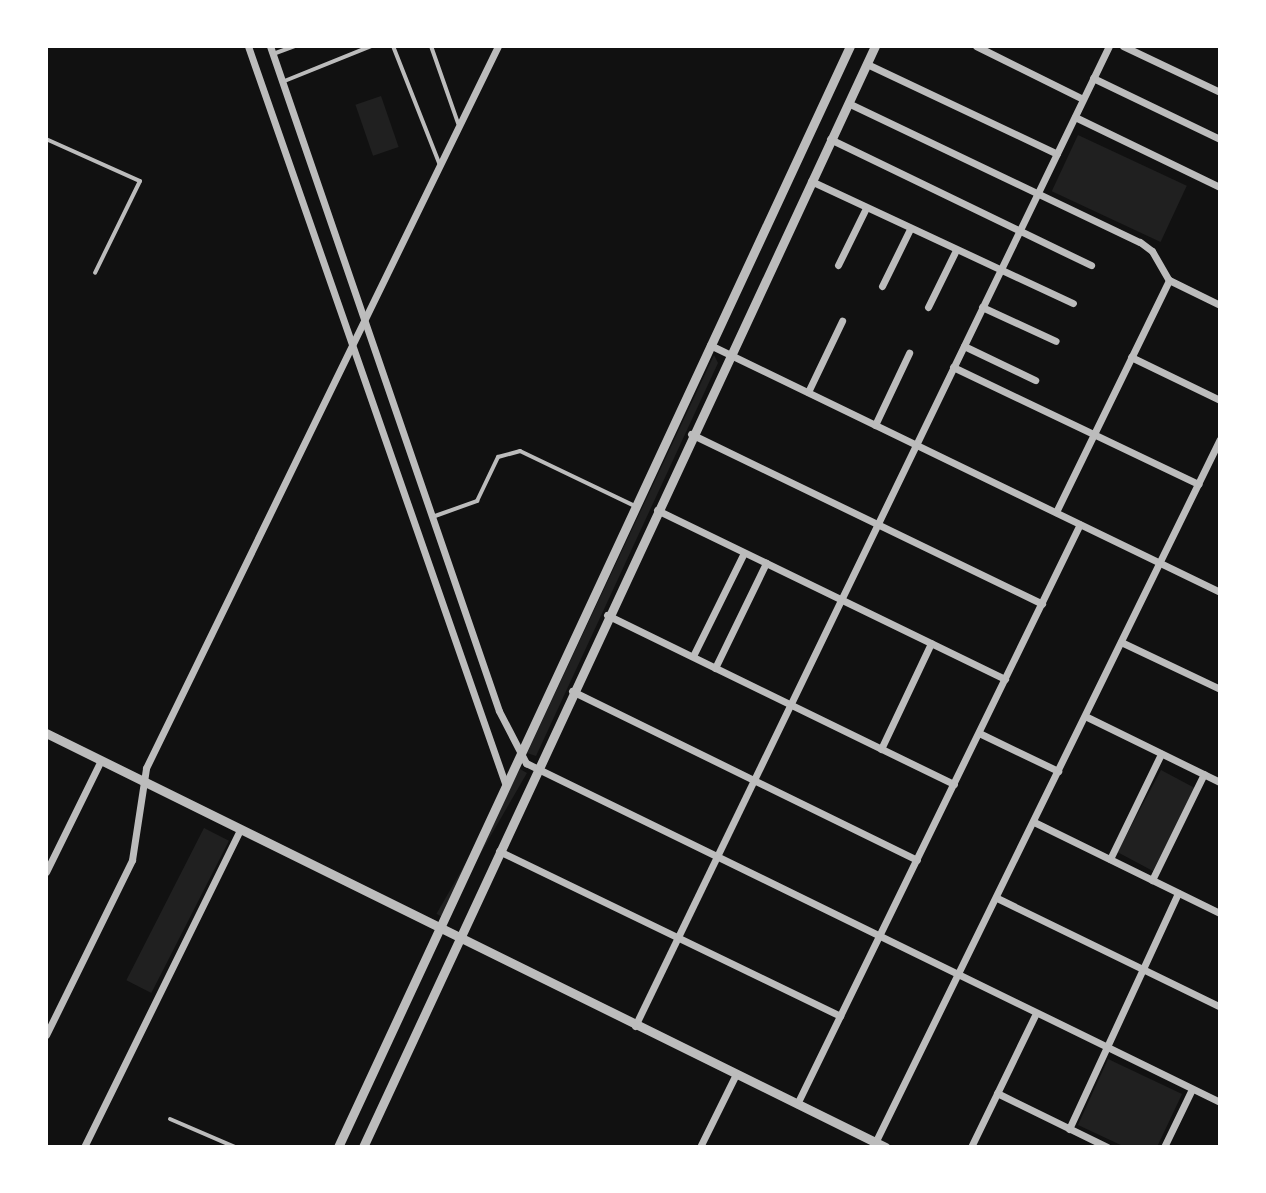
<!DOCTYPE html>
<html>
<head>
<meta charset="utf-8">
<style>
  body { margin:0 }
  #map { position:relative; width:1266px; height:1193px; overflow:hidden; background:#111; font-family:Merriweather,serif }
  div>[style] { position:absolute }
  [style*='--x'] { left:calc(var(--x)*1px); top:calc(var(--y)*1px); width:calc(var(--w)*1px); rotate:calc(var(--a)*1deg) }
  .green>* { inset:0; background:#202020; transform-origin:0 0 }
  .service>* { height:4px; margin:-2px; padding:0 2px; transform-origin:2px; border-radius:2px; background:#bcbcbc }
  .minor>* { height:7px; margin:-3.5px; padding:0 3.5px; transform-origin:3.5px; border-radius:3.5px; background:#bcbcbc }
  .tertiary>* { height:9px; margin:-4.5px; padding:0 4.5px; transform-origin:4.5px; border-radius:4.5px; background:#bcbcbc }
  span { translate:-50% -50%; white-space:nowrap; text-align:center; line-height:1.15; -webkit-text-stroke:8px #fff; paint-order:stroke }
  .frame { position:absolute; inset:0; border:48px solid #fff; pointer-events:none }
</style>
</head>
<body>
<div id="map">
  <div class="green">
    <i style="left:381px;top:96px;width:54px;height:27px;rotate:71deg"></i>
    <i style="left:1078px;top:135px;width:120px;height:62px;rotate:25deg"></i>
    <i style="clip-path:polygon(714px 355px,718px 363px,536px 756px,527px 753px)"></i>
    <i style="left:520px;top:769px;width:8px;height:167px;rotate:30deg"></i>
    <i style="left:1161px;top:770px;width:43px;height:93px;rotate:28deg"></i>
    <i style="left:204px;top:828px;width:28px;height:171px;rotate:27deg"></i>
    <i style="clip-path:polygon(1108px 1059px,1182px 1094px,1157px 1147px,1125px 1147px,1078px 1125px)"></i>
  </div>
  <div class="service">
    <i style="--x:393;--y:46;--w:126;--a:68.5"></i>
    <i style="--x:431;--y:46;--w:82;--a:70.7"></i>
    <i style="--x:273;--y:54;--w:23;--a:-20"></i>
    <i style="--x:282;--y:82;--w:96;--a:-22"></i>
    <i style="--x:46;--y:139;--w:103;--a:24.1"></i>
    <i style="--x:140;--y:181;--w:102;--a:116.1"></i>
    <i style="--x:435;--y:516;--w:45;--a:-19.7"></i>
    <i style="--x:477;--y:501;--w:49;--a:-64.5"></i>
    <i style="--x:498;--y:457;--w:23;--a:-15"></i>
    <i style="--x:520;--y:451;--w:127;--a:25.6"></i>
    <i style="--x:170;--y:1119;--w:71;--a:23.3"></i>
  </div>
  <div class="minor">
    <i style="--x:248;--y:46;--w:781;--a:70.78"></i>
    <i style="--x:270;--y:46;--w:703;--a:71"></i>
    <i style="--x:499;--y:711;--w:59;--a:62.6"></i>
    <i style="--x:526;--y:763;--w:772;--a:26.03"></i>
    <i style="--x:976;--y:46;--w:119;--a:26.4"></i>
    <i style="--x:1123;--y:46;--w:107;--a:25.4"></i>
    <i style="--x:867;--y:64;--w:210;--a:25.3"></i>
    <i style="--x:1093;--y:78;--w:141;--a:25.7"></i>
    <i style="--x:848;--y:103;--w:323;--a:25.5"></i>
    <i style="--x:1140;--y:242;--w:15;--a:37"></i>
    <i style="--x:1152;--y:251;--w:34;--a:60"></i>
    <i style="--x:1169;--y:280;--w:57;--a:26.1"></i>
    <i style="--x:1075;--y:117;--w:161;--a:25.8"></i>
    <i style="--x:830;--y:139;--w:290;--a:25.8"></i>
    <i style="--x:811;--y:181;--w:289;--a:25"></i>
    <i style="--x:838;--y:265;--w:64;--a:-63.8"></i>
    <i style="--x:882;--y:286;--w:64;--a:-63.8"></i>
    <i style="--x:928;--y:307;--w:64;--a:-63.8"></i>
    <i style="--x:982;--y:307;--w:81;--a:24.7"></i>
    <i style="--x:710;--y:345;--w:567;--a:25.84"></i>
    <i style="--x:964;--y:346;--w:79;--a:25.6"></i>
    <i style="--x:1131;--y:357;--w:99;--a:25.8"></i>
    <i style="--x:953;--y:367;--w:272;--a:25.5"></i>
    <i style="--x:808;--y:392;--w:79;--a:-64.4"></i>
    <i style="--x:875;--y:425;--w:80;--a:-64.7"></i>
    <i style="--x:691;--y:434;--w:390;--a:25.8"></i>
    <i style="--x:657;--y:510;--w:387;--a:25.9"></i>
    <i style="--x:1056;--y:512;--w:258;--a:-64"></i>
    <i style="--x:607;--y:615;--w:386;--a:26"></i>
    <i style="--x:1121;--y:642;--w:110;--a:25.4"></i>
    <i style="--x:693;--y:656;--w:115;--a:-63.7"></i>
    <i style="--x:715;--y:668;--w:117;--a:-64.1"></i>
    <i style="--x:572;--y:691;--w:384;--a:26.1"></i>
    <i style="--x:1085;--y:716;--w:150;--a:26.1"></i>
    <i style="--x:979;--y:733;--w:88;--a:25.7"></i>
    <i style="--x:881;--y:749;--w:117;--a:-64.7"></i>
    <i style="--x:1034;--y:822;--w:207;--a:26.1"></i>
    <i style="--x:499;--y:851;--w:379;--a:25.8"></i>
    <i style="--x:1110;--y:859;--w:117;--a:-64.1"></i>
    <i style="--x:46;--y:872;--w:125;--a:-63.8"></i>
    <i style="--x:1152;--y:880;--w:118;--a:-63.9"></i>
    <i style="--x:997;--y:898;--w:248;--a:26"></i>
    <i style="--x:635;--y:1026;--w:1089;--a:-64.19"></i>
    <i style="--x:46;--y:1035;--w:195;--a:-63.8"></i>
    <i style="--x:132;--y:860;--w:93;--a:-81.3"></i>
    <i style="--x:146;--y:768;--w:803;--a:-64.01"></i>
    <i style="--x:997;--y:1093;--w:123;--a:26.1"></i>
    <i style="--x:797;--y:1104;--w:645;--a:-63.99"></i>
    <i style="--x:1069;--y:1129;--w:260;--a:-65.2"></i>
    <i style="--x:84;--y:1147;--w:353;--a:-63.8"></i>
    <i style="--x:700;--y:1147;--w:81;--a:-63.7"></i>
    <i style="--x:873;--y:1147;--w:788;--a:-63.89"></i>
    <i style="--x:971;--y:1147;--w:149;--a:-64.1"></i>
    <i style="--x:1164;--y:1147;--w:64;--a:-64.2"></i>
  </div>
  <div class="tertiary">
    <i style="--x:46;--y:733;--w:936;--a:26.26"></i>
    <i style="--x:338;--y:1147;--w:1214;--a:-65.06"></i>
    <i style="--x:363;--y:1147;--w:1214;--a:-65.06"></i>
  </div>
  <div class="frame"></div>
</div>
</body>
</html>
